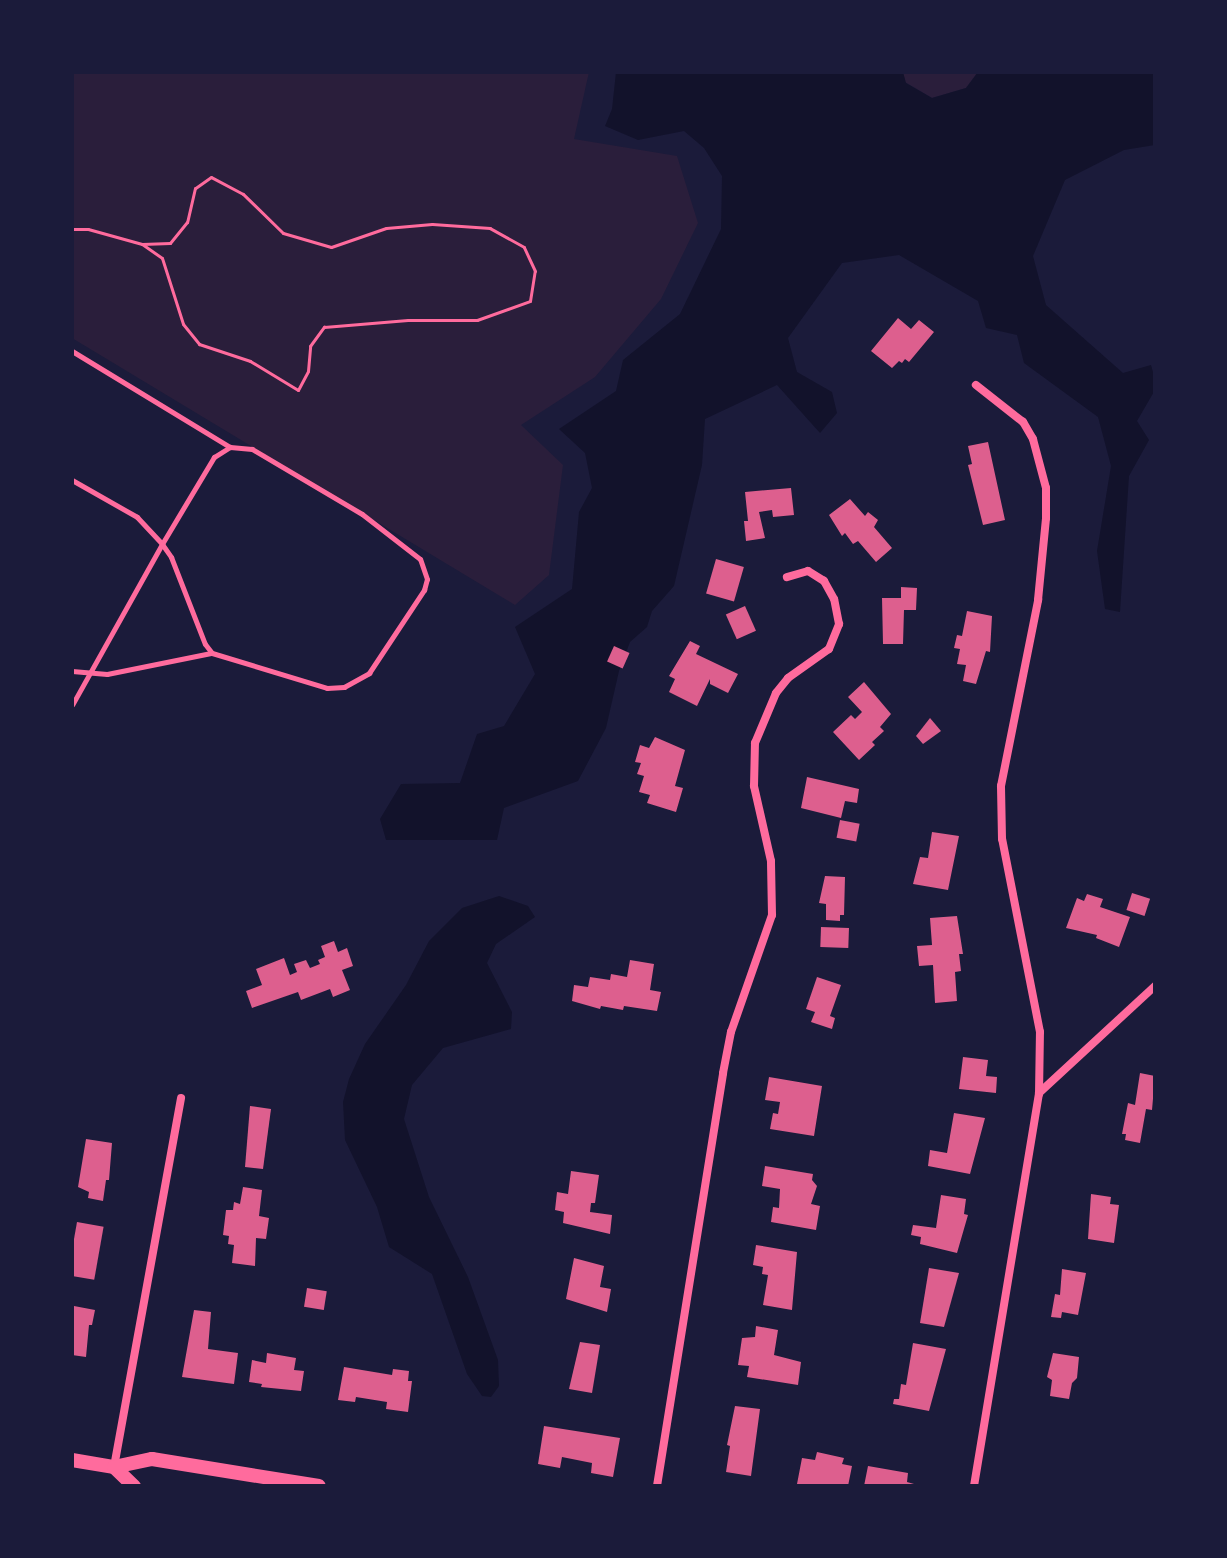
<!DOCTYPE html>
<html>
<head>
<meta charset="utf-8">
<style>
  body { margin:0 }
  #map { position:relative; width:1227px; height:1558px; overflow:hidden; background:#1b1b3a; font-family:Manrope,sans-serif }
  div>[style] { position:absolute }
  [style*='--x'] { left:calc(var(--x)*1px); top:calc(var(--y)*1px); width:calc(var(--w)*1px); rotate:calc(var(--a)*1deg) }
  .green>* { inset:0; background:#2a1e3b }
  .water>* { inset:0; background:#12122b }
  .building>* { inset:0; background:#dd5f8e; transform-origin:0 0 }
  .path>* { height:3px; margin:-1.5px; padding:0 1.5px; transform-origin:1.5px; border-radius:1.5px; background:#ff6b9d }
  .service>* { height:5px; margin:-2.5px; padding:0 2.5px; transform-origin:2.5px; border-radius:2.5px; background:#ff6b9d }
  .minor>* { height:8px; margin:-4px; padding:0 4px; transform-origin:4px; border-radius:4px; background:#ff6b9d }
  .primary>* { height:14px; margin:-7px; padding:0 7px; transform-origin:7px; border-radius:7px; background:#ff6b9d }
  span { translate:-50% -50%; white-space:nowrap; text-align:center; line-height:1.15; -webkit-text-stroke:6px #1b1b3a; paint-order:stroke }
  .frame { position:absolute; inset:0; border:74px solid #1b1b3a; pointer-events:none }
</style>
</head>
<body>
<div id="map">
  <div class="green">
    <i style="clip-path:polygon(72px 72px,589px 72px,574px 139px,677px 156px,698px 223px,661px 299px,595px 377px,521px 425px,563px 465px,549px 575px,515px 605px,72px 338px)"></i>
    <i style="clip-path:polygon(903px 72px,978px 72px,966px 88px,932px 98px,905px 82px)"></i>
  </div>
  <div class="water">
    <i style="clip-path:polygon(616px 72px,903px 72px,906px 83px,932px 98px,966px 88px,978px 72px,1155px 72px,1155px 145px,1124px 150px,1065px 180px,1033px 256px,1046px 305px,1123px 373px,1151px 365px,1155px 379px,1155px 390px,1137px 421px,1149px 440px,1129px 476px,1120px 612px,1105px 609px,1097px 551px,1111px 466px,1098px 417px,1024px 363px,1017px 335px,986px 328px,978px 301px,899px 255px,842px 263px,788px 338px,797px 372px,832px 392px,837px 413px,820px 433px,777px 385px,705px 419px,702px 465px,674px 586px,652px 611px,647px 627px,630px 642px,619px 671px,606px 728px,578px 781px,504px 808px,497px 840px,386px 840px,380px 819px,401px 784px,460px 783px,477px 734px,504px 726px,535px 674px,515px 627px,572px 589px,579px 512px,592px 488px,585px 453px,559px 429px,616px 391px,623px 360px,680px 314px,721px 229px,722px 176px,704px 148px,684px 131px,638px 140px,605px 126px,612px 109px)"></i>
    <i style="clip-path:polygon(499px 896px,528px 906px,535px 917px,496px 944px,487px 963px,512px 1012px,511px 1029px,443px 1048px,412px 1085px,404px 1119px,429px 1197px,468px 1277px,498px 1360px,499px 1386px,491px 1397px,482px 1396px,467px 1374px,432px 1274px,389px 1247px,377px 1207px,345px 1140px,343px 1102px,349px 1079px,365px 1044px,406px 985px,429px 941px,462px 908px)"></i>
  </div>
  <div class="building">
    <i style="clip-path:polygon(898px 318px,911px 329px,919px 320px,934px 332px,909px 362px,905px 359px,902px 363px,899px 361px,892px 368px,871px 351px)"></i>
    <i style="clip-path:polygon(988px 442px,1005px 520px,983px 525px,968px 465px,972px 464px,968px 446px)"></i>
    <i style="clip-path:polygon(791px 488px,794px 515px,773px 517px,772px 510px,759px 512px,765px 538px,746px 541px,744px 521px,748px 521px,745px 492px)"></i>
    <i style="clip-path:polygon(850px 499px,865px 516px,868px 512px,878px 520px,874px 527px,892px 548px,876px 562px,858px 541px,853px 544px,845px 533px,842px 536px,829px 515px)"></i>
    <i style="left:716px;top:559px;width:29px;height:36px;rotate:16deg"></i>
    <i style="clip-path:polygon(901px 587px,917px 588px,916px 610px,904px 610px,903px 644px,883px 644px,882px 598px,901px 598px)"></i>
    <i style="left:745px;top:606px;width:27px;height:21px;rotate:66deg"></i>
    <i style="clip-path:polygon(967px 611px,992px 616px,990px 652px,986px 651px,976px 684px,963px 681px,966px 665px,957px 664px,960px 649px,954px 648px,957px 635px,962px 636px)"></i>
    <i style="clip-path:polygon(690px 641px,700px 646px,696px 654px,738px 674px,728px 693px,710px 684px,710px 679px,697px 706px,669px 692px,675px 679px,669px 676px)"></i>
    <i style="left:614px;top:646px;width:17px;height:17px;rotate:24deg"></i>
    <i style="clip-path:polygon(864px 682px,891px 714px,880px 727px,884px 731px,872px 742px,875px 745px,859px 760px,833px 732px,851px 715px,855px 719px,862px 712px,848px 697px)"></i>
    <i style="clip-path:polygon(930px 718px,941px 731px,923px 744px,916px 736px)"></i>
    <i style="clip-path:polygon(655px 737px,685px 750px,675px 786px,683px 788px,676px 812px,647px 803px,650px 795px,639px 792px,644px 776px,637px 774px,641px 763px,635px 762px,640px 745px,649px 748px)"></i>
    <i style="clip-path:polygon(807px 777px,859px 789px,857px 803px,845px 801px,841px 818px,801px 808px)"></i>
    <i style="left:840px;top:820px;width:20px;height:18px;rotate:11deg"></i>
    <i style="clip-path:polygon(932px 832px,959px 836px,948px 890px,913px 884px,920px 857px,928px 858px)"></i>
    <i style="clip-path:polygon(825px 876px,845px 877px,844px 915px,840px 915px,840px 921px,826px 920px,826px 904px,819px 903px)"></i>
    <i style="left:1132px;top:893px;width:19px;height:18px;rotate:18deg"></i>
    <i style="clip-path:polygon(1087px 894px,1103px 899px,1100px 907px,1130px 917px,1119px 947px,1096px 938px,1097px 935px,1066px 928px,1077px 898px,1084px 901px)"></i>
    <i style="clip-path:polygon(957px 916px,963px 954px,959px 954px,961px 971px,955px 972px,957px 1001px,935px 1003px,933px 965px,919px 966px,917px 946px,932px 945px,930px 918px)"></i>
    <i style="left:821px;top:927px;width:28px;height:20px;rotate:2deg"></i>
    <i style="clip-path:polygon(334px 941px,338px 952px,347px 948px,353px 966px,342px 970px,350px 990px,333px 997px,330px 989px,301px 1000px,298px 992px,252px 1008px,246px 991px,262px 985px,256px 969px,284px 958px,290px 975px,297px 972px,294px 964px,306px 960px,310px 968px,320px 964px,318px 960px,325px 957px,321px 946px)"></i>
    <i style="clip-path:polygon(630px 960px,654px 964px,650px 990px,661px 992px,657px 1011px,624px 1006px,623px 1010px,601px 1006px,600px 1009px,572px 1001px,574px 985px,588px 987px,590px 977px,610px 980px,611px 974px,627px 977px)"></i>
    <i style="clip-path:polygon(817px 977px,841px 985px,830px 1016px,835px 1018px,832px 1029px,811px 1022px,815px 1012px,806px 1009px)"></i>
    <i style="clip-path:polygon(963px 1057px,988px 1060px,986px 1076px,997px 1077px,996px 1093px,959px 1089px)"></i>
    <i style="clip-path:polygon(1140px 1073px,1155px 1076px,1152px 1110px,1146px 1109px,1140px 1143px,1125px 1140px,1126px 1134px,1122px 1134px,1128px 1103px,1135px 1105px)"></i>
    <i style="clip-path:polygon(769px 1077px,822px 1086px,814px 1136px,770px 1129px,773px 1113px,778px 1114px,780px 1102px,765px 1100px)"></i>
    <i style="clip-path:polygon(250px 1106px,271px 1109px,263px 1169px,245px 1167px)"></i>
    <i style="clip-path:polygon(954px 1113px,985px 1118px,970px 1174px,928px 1166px,930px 1150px,947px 1153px)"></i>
    <i style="clip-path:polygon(86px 1139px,112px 1143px,109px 1180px,106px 1180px,103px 1201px,88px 1198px,89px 1192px,78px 1187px)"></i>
    <i style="clip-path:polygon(765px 1166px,813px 1174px,812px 1180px,817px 1186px,811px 1204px,820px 1206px,816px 1230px,771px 1222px,773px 1207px,779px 1208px,780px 1189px,762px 1186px)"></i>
    <i style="clip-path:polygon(571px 1171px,599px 1175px,595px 1203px,591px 1203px,590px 1212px,612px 1215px,610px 1234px,563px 1223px,564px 1212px,555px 1210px,557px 1192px,568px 1194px)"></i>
    <i style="clip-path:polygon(243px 1187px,262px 1190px,259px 1216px,269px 1218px,266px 1239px,256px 1238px,255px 1266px,232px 1263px,234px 1245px,228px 1244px,229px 1236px,223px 1235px,226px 1210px,233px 1210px,234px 1202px,240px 1204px)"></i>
    <i style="clip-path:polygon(1091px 1194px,1111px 1197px,1110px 1204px,1119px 1205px,1114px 1243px,1088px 1239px)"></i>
    <i style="clip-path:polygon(941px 1195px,966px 1199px,964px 1214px,968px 1215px,957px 1253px,920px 1244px,921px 1237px,911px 1235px,913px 1225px,936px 1228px)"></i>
    <i style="left:77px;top:1222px;width:27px;height:54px;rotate:10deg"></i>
    <i style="clip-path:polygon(756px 1245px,797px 1252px,792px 1310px,763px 1305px,768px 1275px,762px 1274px,763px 1267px,753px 1265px)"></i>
    <i style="clip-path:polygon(574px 1258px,604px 1266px,600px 1287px,611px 1289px,607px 1312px,566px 1299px)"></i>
    <i style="clip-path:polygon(929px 1268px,959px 1273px,944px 1327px,920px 1323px)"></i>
    <i style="clip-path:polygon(1062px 1269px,1086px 1273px,1078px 1315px,1062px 1312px,1061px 1318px,1051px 1317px,1055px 1294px,1060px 1295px)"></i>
    <i style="left:307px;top:1288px;width:20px;height:19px;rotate:9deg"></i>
    <i style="clip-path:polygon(74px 1306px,95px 1310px,92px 1325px,89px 1325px,86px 1357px,72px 1355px)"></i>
    <i style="clip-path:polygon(194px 1310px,211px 1312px,208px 1349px,238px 1353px,234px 1384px,182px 1377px)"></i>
    <i style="clip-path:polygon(756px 1326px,778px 1330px,774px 1355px,801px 1362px,798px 1385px,747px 1377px,749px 1366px,738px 1365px,742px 1338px,755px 1337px)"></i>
    <i style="clip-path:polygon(580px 1342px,600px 1345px,592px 1393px,569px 1389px)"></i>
    <i style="clip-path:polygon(913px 1343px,946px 1349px,929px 1411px,893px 1404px,894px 1399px,899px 1399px,901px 1384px,906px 1385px)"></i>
    <i style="clip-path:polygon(267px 1353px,296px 1358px,294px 1370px,304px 1371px,301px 1391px,261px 1387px,262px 1384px,249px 1382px,252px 1360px,266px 1363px)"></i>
    <i style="clip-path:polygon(1053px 1353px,1079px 1357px,1077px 1378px,1072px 1383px,1069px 1399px,1050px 1396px,1052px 1380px,1047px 1377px)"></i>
    <i style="clip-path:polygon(344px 1367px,392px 1375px,393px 1369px,409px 1371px,408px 1381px,412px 1381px,408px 1412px,386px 1409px,387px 1402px,356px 1397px,355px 1402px,338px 1400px)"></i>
    <i style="clip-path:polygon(735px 1406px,760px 1409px,751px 1476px,726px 1472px,730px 1446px,727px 1445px)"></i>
    <i style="clip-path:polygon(544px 1426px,620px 1438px,613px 1477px,591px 1473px,592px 1463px,562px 1457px,560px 1468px,538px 1464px)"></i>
    <i style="clip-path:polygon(817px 1452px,844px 1458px,842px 1464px,852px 1466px,848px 1486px,797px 1484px,802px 1458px,815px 1460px)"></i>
    <i style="clip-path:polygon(868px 1466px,908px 1473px,907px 1482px,921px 1486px,864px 1486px)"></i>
  </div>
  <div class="path">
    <i style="--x:72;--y:229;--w:16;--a:0"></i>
    <i style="--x:88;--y:229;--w:56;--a:15.5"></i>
    <i style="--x:142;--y:244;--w:24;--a:35"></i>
    <i style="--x:162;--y:258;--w:69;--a:72.3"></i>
    <i style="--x:183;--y:324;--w:26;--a:51"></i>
    <i style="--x:199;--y:344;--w:54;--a:18.4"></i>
    <i style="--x:250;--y:361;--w:56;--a:31.1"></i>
    <i style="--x:298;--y:390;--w:21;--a:-62"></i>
    <i style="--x:308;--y:371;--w:25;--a:-85"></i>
    <i style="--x:310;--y:346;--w:24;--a:-54"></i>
    <i style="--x:324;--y:327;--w:84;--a:-4.8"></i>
    <i style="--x:408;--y:320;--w:69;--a:0"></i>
    <i style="--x:477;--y:320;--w:56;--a:-19.7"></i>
    <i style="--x:530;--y:301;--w:30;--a:-81"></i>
    <i style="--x:535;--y:271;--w:26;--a:-115"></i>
    <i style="--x:524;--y:247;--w:39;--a:-151"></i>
    <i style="--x:490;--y:228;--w:58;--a:-176.1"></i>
    <i style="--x:432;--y:224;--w:46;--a:175"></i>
    <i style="--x:386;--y:228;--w:58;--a:160.9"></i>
    <i style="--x:331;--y:247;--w:50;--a:-163.7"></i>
    <i style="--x:283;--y:233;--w:56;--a:-135.7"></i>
    <i style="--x:243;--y:194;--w:36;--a:-152"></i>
    <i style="--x:211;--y:177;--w:19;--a:145"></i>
    <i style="--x:195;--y:188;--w:35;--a:103"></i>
    <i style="--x:187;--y:222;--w:27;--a:129"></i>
    <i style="--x:170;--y:243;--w:28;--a:178"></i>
  </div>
  <div class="service">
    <i style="--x:72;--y:351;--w:185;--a:31.3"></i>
    <i style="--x:72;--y:480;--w:75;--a:29.6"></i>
    <i style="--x:137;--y:517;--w:37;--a:47"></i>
    <i style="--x:162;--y:544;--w:16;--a:55"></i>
    <i style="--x:171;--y:557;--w:93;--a:68.7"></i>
    <i style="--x:205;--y:644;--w:11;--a:52"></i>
    <i style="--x:212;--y:653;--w:120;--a:16.9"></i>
    <i style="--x:327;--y:688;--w:17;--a:-3"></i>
    <i style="--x:344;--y:687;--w:29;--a:-29"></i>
    <i style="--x:369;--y:673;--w:100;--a:-56.5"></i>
    <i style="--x:424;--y:590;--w:11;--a:-75"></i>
    <i style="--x:427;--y:579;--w:21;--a:-109"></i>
    <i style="--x:420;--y:559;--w:73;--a:-142.2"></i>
    <i style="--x:362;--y:514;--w:128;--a:-149.4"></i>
    <i style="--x:252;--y:449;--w:22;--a:-175"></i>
    <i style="--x:230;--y:447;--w:19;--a:148"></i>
    <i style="--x:214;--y:457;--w:101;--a:120.9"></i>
    <i style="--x:162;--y:544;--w:184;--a:119.2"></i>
    <i style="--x:72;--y:671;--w:35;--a:5"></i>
    <i style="--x:107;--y:674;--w:106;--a:-11.4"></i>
  </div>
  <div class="minor">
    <i style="--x:1039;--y:1093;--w:158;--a:-42.7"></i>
    <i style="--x:114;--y:1467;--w:375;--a:-79.7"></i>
    <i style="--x:657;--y:1486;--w:418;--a:-80.9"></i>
    <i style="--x:723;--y:1073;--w:42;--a:-79"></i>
    <i style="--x:731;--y:1032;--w:124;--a:-70.7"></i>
    <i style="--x:772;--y:915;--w:54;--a:-91.1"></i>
    <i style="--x:771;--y:861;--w:77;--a:-102.8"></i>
    <i style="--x:754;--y:786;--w:43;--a:-88.7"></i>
    <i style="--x:755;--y:743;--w:54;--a:-67.2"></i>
    <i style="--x:776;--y:693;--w:19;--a:-51"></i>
    <i style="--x:788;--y:678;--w:50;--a:-35.3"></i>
    <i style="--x:829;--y:649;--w:27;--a:-68"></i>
    <i style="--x:839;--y:624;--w:25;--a:-101"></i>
    <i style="--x:834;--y:599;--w:21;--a:-119"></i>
    <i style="--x:824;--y:581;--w:19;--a:-148"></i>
    <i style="--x:808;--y:571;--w:22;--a:164"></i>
    <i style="--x:974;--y:1486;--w:397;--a:-80.6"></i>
    <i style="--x:1039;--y:1094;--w:62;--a:-89.1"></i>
    <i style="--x:1040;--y:1032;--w:197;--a:-101.1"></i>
    <i style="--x:1002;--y:839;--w:53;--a:-91.1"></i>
    <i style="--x:1001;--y:786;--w:190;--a:-78.7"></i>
    <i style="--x:1038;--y:600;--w:82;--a:-84.4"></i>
    <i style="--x:1046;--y:518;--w:30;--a:-90"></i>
    <i style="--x:1046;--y:488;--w:51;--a:-104.9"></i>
    <i style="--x:1033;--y:439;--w:20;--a:-120"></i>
    <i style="--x:1023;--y:422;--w:60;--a:-141.8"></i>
  </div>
  <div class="primary">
    <i style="--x:72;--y:1460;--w:43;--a:9.5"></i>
    <i style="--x:114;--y:1467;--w:39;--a:-12"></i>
    <i style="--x:152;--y:1459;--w:169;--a:9.2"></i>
    <i style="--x:114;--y:1467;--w:28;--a:44"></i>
  </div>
  <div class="frame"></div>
</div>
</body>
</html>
